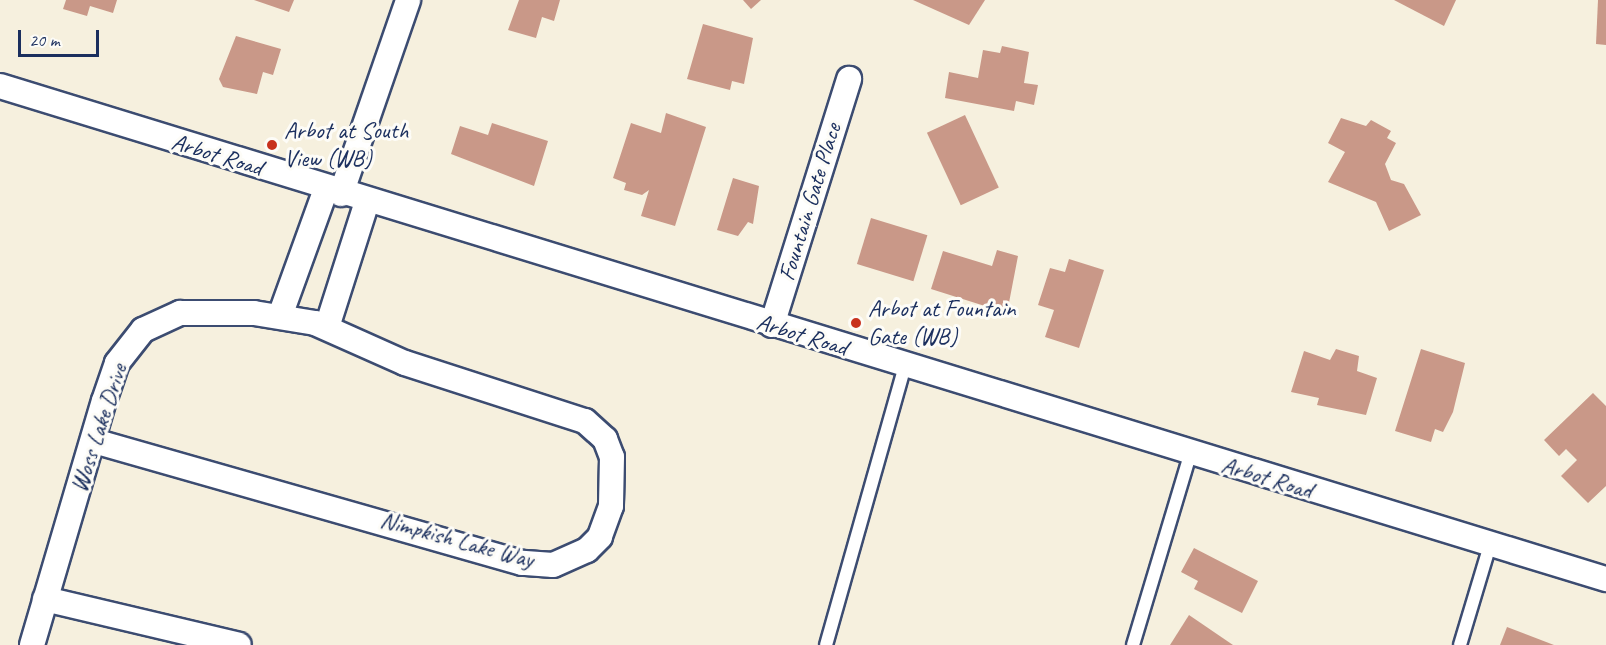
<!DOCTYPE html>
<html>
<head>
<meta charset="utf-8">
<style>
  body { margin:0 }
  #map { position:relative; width:1606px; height:645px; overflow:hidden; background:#f6f0de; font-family:Caveat,sans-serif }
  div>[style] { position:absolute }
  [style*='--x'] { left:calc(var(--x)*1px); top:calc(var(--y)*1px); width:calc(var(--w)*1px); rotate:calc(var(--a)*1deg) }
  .building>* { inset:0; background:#c99888; transform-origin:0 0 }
  .roads { filter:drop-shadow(2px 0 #3c4c71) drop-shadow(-2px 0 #3c4c71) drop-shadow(0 2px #3c4c71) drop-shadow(0 -2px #3c4c71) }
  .service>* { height:12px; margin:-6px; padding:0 6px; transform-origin:6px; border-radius:6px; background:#fff }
  .minor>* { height:24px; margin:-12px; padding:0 12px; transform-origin:12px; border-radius:12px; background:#fff }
  .dots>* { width:16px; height:16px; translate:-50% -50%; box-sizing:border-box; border:3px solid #fdfcf7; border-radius:50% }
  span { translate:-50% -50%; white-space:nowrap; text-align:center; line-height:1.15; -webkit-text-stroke:6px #fdfcf7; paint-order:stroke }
  .poi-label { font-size:24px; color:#1b2f5e }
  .left { translate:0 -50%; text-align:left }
  .street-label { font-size:24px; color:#1b2f5e }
  .scale { position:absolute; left:18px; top:30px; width:81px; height:27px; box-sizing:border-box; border:3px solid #1b2f5e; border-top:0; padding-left:8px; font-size:18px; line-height:21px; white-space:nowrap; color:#1b2f5e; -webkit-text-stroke:4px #fdfcf7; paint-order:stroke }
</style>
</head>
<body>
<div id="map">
  <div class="building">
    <i style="clip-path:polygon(66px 0,117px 0,113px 13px,90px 6px,87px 16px,63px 9px)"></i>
    <i style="clip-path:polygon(254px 0,294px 0,289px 12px)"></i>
    <i style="clip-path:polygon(519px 0,560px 0,554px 21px,542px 17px,536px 38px,508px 30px)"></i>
    <i style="clip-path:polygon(743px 0,761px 0,751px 9px)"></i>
    <i style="clip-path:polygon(913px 0,985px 0,969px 25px)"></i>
    <i style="clip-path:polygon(1394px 0,1456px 0,1444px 26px)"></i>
    <i style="clip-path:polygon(1598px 0,1606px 0,1606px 45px,1596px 44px)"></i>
    <i style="clip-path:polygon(703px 24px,753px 38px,744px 84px,732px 81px,730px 90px,687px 79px)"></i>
    <i style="clip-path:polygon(236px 36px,281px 49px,273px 75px,263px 72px,257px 94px,223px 87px,219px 79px)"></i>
    <i style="clip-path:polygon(1002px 46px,1029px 52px,1024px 83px,1038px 85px,1034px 105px,1016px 101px,1014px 111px,945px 98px,949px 72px,978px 78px,983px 50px,1000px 53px)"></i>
    <i style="clip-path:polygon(666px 113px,706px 127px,675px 226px,641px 216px,649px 190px,642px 195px,624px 190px,626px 183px,613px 178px,631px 123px,661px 133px)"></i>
    <i style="left:965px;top:115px;width:80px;height:42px;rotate:65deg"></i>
    <i style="clip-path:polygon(1341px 118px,1366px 126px,1371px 120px,1391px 131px,1387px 138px,1396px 143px,1385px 164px,1391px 180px,1404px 184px,1421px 215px,1389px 231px,1376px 202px,1328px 182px,1345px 152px,1328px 143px)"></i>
    <i style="clip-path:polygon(492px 123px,548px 141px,534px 186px,451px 154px,460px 126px,488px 135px)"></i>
    <i style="clip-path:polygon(733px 178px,759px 186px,753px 224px,748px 222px,738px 236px,717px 230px)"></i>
    <i style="left:871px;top:218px;width:59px;height:48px;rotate:17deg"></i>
    <i style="clip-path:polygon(997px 250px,1018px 256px,1007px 313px,931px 289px,943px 251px,992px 266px)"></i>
    <i style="clip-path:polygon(1069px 259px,1104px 270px,1079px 348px,1045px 337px,1054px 310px,1038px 305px,1050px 268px,1065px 272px)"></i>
    <i style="clip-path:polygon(1336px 349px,1359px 356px,1357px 371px,1377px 378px,1366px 415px,1317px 405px,1319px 398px,1291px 392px,1304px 351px,1330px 360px)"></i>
    <i style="clip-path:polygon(1421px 349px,1465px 363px,1453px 412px,1443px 432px,1435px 429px,1431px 442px,1395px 431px)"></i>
    <i style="clip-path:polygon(1593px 393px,1606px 406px,1606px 486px,1588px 503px,1561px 476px,1577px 460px,1566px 449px,1559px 456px,1544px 440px)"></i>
    <i style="clip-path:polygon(1194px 548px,1258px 581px,1242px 613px,1194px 589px,1198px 581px,1181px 572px)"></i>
    <i style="clip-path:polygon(1189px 615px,1233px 645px,1170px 645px)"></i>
    <i style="clip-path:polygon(1507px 627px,1554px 645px,1500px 645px)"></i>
  </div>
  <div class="roads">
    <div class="service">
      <i style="--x:826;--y:645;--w:290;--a:-74.2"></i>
      <i style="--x:1133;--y:645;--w:198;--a:-73.3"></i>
      <i style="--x:1460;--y:645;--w:104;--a:-73.3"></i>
    </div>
    <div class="minor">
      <i style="--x:0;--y:86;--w:1680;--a:17.07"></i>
      <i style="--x:341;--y:194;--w:205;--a:-70.9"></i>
      <i style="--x:280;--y:316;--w:135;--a:-70.1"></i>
      <i style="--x:772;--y:325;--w:258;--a:-72.6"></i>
      <i style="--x:327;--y:327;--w:131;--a:-72.3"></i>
      <i style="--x:45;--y:599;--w:199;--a:13.3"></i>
      <i style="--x:32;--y:645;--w:254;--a:-73.6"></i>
      <i style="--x:104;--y:401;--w:40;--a:-71.1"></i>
      <i style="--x:117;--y:363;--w:42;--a:-51.8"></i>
      <i style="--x:143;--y:330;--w:41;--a:-24.7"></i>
      <i style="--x:180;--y:313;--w:74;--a:0"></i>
      <i style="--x:254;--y:313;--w:62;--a:9.3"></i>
      <i style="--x:315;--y:323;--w:98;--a:24"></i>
      <i style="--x:405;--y:363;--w:189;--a:17.9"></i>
      <i style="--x:585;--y:421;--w:27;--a:42"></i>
      <i style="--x:605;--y:439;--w:19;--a:69"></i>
      <i style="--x:612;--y:457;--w:49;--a:91.2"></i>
      <i style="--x:611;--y:506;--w:33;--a:110"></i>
      <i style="--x:600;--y:537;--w:18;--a:135"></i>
      <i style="--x:587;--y:550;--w:37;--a:156"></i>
      <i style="--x:553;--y:565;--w:31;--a:-176"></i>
      <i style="--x:522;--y:563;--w:446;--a:-164.1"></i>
    </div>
  </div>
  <div class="dots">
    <i style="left:272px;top:145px;background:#c8321e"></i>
    <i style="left:856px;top:323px;background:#c8321e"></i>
  </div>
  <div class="poi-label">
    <span class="left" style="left:284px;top:145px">Arbot at South<br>View (WB)</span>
    <span class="left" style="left:868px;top:323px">Arbot at Fountain<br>Gate (WB)</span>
  </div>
  <div class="street-label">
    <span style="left:217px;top:155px;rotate:17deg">Arbot Road</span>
    <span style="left:810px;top:202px;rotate:-73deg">Fountain Gate Place</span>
    <span style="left:802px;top:335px;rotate:17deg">Arbot Road</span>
    <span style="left:99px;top:428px;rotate:-72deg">Woss Lake Drive</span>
    <span style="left:1267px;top:478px;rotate:17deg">Arbot Road</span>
    <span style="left:457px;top:540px;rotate:15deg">Nimpkish Lake Way</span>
  </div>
  <div class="scale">20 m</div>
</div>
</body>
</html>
